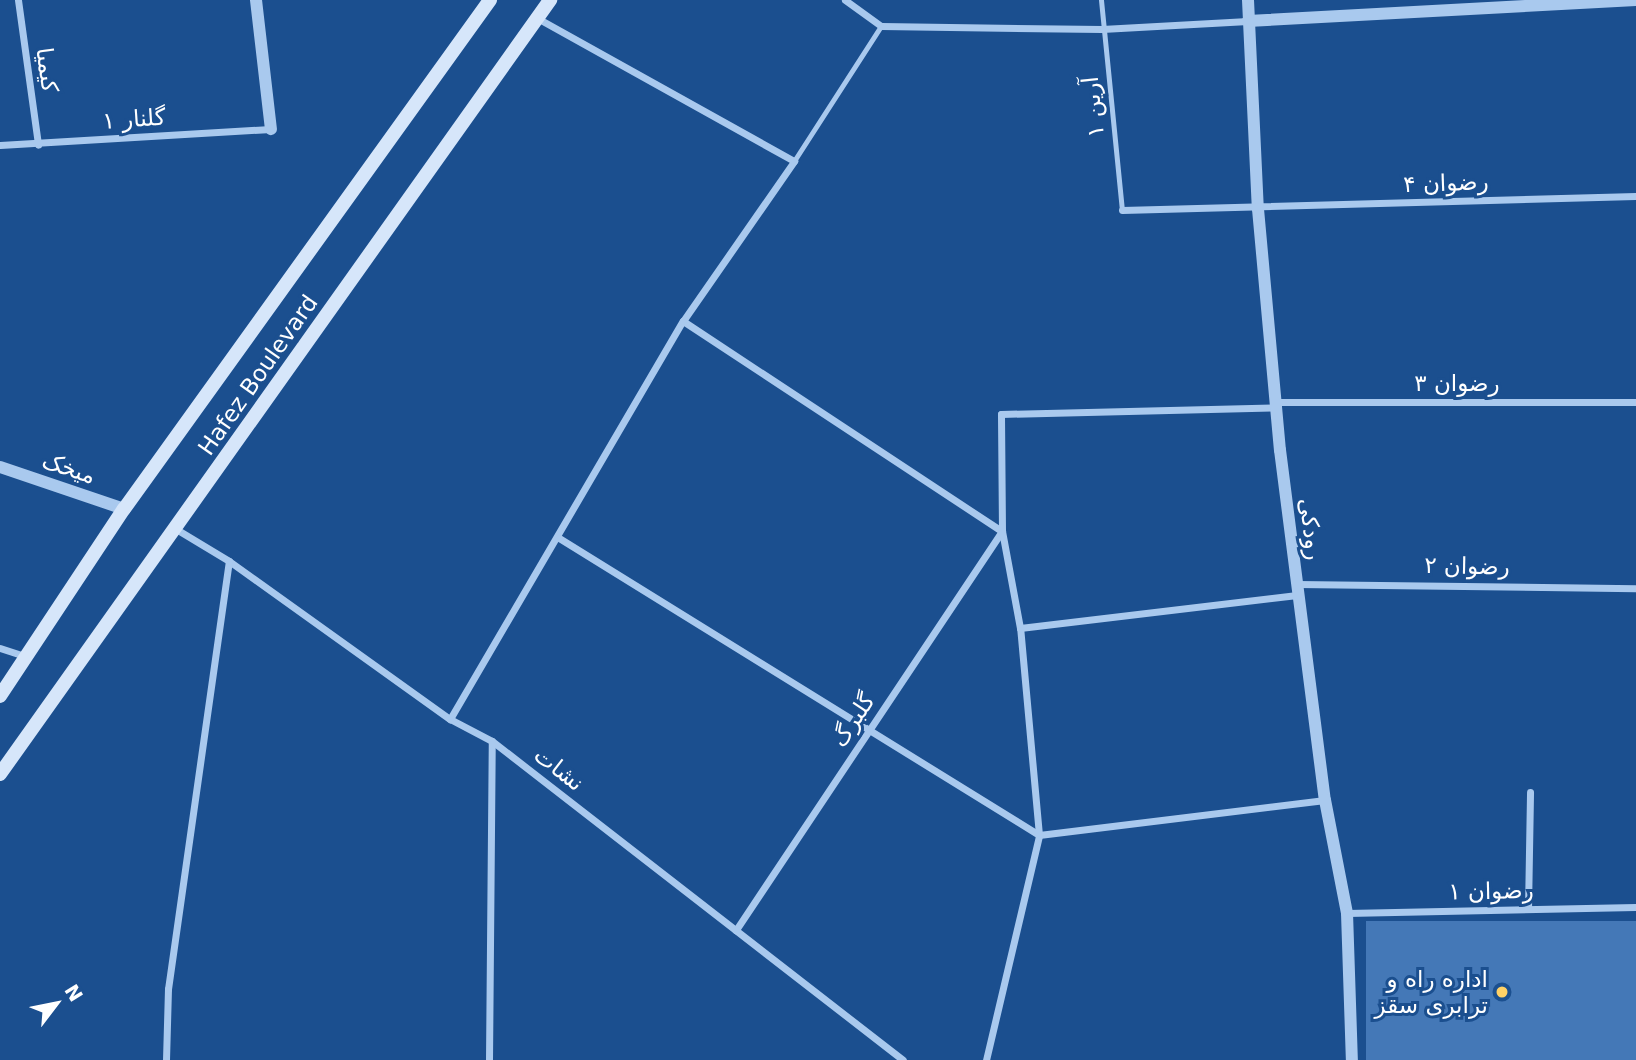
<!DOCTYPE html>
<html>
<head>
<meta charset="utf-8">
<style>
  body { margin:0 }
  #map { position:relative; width:1636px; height:1060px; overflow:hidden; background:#1b4f8f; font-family:"DejaVu Sans",Vazirmatn,sans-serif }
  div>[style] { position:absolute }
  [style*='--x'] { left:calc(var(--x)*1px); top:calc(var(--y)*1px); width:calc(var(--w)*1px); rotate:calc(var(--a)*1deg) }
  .building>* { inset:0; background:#4478b7; transform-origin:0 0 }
  .service>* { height:5px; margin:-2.5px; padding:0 2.5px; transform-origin:2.5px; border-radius:2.5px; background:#a9c9ee }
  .minor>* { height:7px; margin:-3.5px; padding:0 3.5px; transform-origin:3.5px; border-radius:3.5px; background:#a9c9ee }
  .tertiary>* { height:12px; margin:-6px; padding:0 6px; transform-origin:6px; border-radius:6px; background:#a9c9ee }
  .secondary>* { height:14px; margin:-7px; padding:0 7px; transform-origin:7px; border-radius:7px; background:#d6e6fa }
  .dots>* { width:19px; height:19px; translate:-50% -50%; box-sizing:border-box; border:4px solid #1b4f8f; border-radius:50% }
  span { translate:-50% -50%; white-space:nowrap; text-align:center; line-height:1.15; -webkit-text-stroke:6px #1b4f8f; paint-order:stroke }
  .street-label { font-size:23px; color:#fff }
  .poi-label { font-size:23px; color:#fff }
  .right { translate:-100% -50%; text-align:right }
  .north { position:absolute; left:21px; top:969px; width:70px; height:70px; -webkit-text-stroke:5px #1b4f8f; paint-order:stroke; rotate:58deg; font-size:19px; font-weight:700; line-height:28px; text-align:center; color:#fff }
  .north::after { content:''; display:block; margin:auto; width:24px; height:32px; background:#fff; clip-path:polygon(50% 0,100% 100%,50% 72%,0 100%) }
</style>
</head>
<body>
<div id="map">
  <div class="building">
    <i style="left:1636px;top:921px;width:139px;height:270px;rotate:90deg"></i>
  </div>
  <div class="service">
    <i style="--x:1101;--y:0;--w:211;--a:84.3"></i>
    <i style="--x:794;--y:161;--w:161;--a:-57.2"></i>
  </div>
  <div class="minor">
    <i style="--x:18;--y:0;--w:146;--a:82.1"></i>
    <i style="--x:845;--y:0;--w:44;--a:35.8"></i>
    <i style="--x:881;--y:26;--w:221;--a:0.8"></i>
    <i style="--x:1102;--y:29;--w:146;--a:-3.1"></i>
    <i style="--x:0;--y:145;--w:271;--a:-3.4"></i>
    <i style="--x:1122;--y:210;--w:514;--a:-1.56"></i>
    <i style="--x:683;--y:321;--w:382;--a:33.4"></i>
    <i style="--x:1002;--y:531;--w:480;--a:123.7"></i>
    <i style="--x:1279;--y:402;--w:357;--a:0"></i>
    <i style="--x:176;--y:529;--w:62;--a:31.1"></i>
    <i style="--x:229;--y:561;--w:272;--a:35.6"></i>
    <i style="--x:450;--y:719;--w:47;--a:27.6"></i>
    <i style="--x:492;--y:741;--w:520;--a:37.82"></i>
    <i style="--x:559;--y:538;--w:564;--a:31.75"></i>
    <i style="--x:1039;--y:835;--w:288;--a:-7"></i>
    <i style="--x:1297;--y:584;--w:339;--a:0.7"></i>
    <i style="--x:1020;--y:628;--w:279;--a:-6.8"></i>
    <i style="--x:0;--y:648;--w:25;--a:18"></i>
    <i style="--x:450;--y:719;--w:461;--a:-59.7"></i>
    <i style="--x:683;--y:321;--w:195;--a:-55.2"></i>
    <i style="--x:794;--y:161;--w:294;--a:-150.9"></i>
    <i style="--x:1528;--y:909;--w:117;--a:-89"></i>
    <i style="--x:1347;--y:913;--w:289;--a:-1.2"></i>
    <i style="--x:166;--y:1060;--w:71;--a:-88.4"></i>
    <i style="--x:168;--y:989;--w:432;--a:-81.9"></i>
    <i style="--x:489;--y:1060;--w:319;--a:-89.5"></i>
    <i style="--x:986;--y:1060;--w:231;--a:-76.7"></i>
    <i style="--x:1039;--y:835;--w:208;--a:-95.2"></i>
    <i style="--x:1020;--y:628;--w:99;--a:-100.5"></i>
    <i style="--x:1002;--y:531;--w:117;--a:-90.5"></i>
    <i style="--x:1001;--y:414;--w:277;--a:-1.4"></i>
  </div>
  <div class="tertiary">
    <i style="--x:256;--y:0;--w:130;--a:83.4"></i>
    <i style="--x:1248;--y:0;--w:209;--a:87.3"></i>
    <i style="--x:1258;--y:209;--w:242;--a:84.8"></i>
    <i style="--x:1280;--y:450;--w:353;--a:82.7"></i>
    <i style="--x:1325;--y:800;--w:115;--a:79"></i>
    <i style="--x:1347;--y:913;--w:147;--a:88.1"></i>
    <i style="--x:1248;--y:21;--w:389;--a:-3.1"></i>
    <i style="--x:0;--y:467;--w:131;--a:18.7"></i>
  </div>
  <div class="secondary">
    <i style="--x:0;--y:696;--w:224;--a:-56.5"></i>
    <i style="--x:124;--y:509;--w:627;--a:-54.28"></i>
    <i style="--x:0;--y:774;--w:950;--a:-54.6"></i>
  </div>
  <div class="dots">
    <i style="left:1502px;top:992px;background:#ffd166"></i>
  </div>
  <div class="street-label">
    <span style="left:47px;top:70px;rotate:82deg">کیمیا</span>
    <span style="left:1093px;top:107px;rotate:-96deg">آرین ۱</span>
    <span style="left:134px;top:119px;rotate:-4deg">گلنار ۱</span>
    <span style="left:1446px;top:183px;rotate:-2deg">رضوان ۴</span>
    <span style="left:258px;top:375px;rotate:-55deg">Hafez Boulevard</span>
    <span style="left:1457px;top:383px">رضوان ۳</span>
    <span style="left:69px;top:468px;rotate:19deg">میخک</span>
    <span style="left:1311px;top:529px;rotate:83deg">رودکی</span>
    <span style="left:1467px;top:566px;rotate:1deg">رضوان ۲</span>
    <span style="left:853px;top:720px;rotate:-56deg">گلبرگ</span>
    <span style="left:559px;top:769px;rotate:38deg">نشات</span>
    <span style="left:1491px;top:891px;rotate:-1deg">رضوان ۱</span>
  </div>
  <div class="poi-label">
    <span class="right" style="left:1488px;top:992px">اداره راه و<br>ترابری سقز</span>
  </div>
  <div class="north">N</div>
</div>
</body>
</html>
